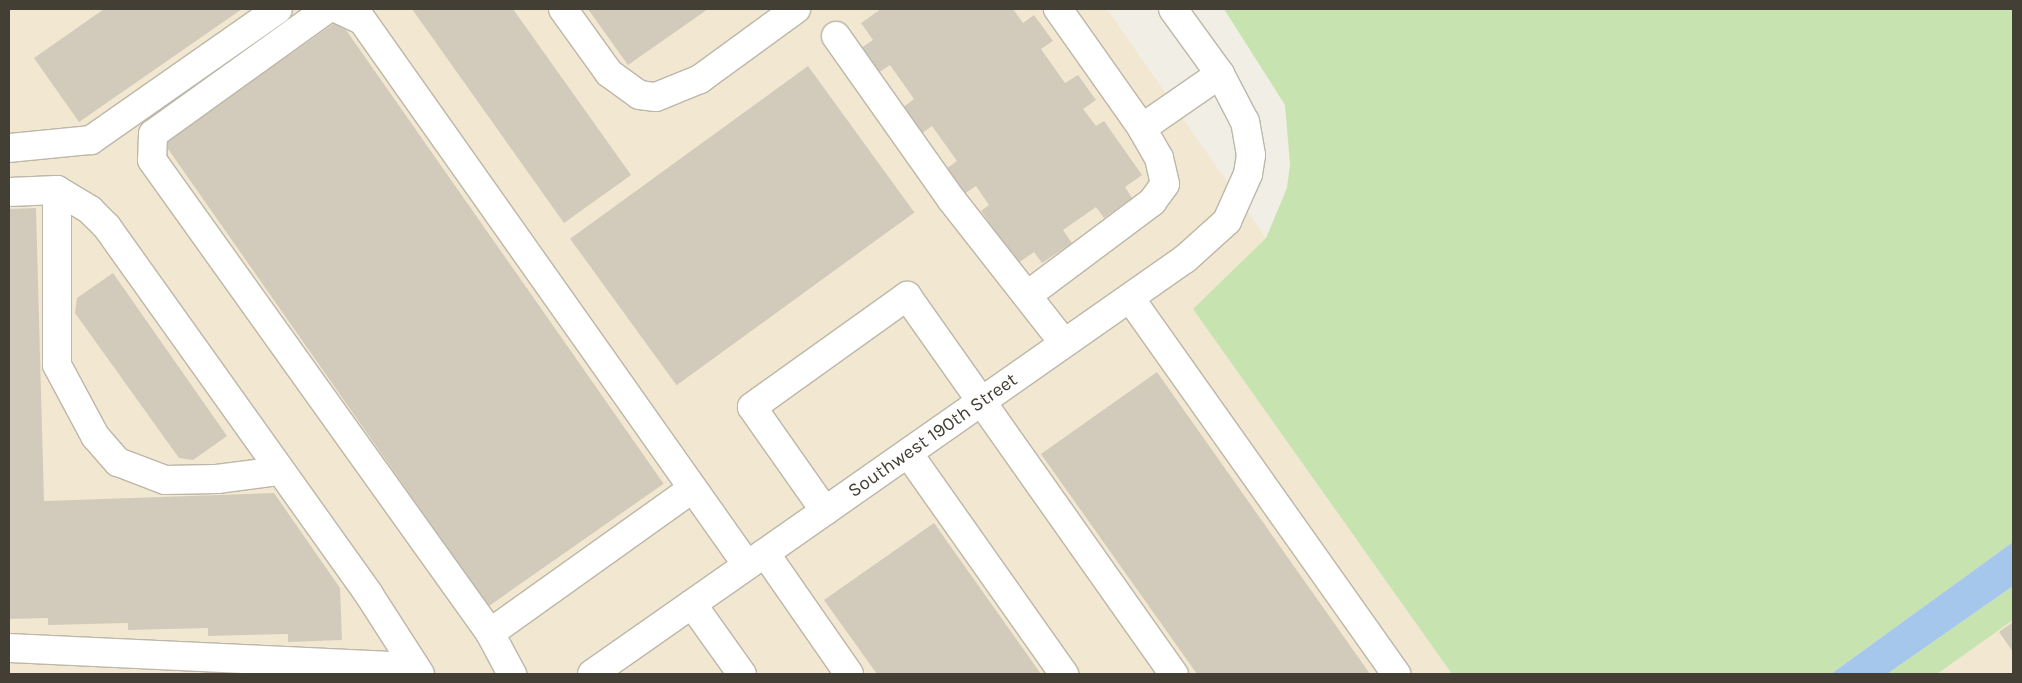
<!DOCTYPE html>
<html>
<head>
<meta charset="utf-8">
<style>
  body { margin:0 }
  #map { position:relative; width:2022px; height:683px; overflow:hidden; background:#f1eee5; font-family:Karla,sans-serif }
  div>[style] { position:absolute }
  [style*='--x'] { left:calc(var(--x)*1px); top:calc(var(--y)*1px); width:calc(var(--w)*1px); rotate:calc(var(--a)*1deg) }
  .commercial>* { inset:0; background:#f2e7d0 }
  .green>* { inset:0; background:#c7e3af }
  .water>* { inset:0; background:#a4c7eb }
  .building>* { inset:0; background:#d2cbbb; transform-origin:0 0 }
  .roads { filter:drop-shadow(1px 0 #bcb7a8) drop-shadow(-1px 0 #bcb7a8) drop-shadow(0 1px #bcb7a8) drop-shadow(0 -1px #bcb7a8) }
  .minor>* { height:28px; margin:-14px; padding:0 14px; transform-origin:14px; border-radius:14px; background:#fff }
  span { translate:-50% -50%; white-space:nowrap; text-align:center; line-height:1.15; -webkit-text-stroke:4.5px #fff; paint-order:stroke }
  .street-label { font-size:19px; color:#433f35 }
  .frame { position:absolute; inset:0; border:10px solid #433f35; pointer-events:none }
</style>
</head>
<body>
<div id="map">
  <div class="commercial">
    <i style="clip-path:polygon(9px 9px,1107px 9px,1266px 238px,1193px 309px,1452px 674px,9px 674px)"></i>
    <i style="clip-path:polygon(2013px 620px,2013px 674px,1937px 674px)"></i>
  </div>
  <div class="green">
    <i style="clip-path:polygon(1224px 9px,2013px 9px,2013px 542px,1831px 674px,1452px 674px,1193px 309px,1266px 238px,1287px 188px,1290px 164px,1285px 105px)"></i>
    <i style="clip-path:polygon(2013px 586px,2013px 620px,1937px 674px,1887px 674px)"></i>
  </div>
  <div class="water">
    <i style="clip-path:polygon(2013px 542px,2013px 586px,1887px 674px,1831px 674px)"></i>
  </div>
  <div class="building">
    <i style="clip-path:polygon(104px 9px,242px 9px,79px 122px,34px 58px)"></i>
    <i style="clip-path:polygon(412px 9px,513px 9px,631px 175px,564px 223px)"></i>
    <i style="clip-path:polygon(588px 9px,708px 9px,628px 65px)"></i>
    <i style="clip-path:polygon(881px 9px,1013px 9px,1023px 23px,1034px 15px,1053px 41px,1041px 49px,1065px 83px,1078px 75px,1096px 100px,1083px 109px,1096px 126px,1104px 121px,1142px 175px,1125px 187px,1132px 198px,1104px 218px,1096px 207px,1063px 230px,1072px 243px,1042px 263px,1034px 252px,1018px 263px,981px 211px,989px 205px,976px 186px,964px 194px,946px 169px,957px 161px,932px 126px,921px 134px,902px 108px,914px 99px,890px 65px,878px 73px,861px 48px,873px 40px,861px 23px)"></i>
    <i style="left:339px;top:20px;width:566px;height:214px;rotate:55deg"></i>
    <i style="left:808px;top:66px;width:181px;height:294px;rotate:54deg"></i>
    <i style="clip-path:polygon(36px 208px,44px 501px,274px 493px,340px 588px,342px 640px,288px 642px,288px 634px,208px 636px,208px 628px,128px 630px,128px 623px,48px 625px,48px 618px,9px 619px,9px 209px)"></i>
    <i style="clip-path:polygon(113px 273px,227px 436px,193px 460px,179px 458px,75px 313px,77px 298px)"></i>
    <i style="clip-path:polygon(1157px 372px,1370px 674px,1197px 674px,1041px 454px)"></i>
    <i style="clip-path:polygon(934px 523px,1041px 674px,877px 674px,824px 600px)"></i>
    <i style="clip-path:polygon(2013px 622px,2013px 652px,1999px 632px)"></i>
  </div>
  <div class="roads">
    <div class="minor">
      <i style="--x:327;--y:9;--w:214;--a:144.3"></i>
      <i style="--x:153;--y:134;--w:26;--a:92"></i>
      <i style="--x:152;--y:160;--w:581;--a:54.45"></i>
      <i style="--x:490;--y:633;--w:47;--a:61.8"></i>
      <i style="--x:338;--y:9;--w:26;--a:25"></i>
      <i style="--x:362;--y:20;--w:667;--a:54.76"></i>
      <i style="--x:563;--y:9;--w:79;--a:54.3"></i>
      <i style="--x:609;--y:73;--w:37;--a:36"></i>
      <i style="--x:639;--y:95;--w:17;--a:7"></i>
      <i style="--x:656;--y:97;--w:48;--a:-22.2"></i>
      <i style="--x:700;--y:79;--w:119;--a:-36.1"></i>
      <i style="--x:836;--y:36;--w:199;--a:54.8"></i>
      <i style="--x:951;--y:199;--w:183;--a:51.9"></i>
      <i style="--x:1142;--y:128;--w:95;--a:-34.7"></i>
      <i style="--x:9;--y:148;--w:82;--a:-5.6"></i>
      <i style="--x:91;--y:140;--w:228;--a:-35"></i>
      <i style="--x:57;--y:190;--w:175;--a:90"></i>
      <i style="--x:57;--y:365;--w:81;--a:61.8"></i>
      <i style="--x:95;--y:436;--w:35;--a:49"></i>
      <i style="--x:118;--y:462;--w:50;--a:21"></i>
      <i style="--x:165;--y:480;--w:52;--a:-1.1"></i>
      <i style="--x:217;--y:479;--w:63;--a:-7.4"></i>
      <i style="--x:9;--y:192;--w:48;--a:-2.4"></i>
      <i style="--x:57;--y:190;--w:39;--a:31"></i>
      <i style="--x:90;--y:210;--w:24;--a:45"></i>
      <i style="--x:107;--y:227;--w:450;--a:54.5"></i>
      <i style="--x:368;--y:593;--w:96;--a:57.3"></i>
      <i style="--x:1029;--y:294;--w:154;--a:-36.8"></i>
      <i style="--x:1152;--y:202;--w:22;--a:-54"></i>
      <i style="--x:1165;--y:184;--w:27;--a:-103"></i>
      <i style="--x:1159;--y:158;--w:34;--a:-120"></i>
      <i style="--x:1142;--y:128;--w:146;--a:-125.2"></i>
      <i style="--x:1130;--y:298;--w:461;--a:54.7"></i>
      <i style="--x:908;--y:453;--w:271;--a:54.8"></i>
      <i style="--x:825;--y:511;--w:127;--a:-125.1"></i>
      <i style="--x:752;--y:407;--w:191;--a:-35.6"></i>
      <i style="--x:907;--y:296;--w:463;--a:54.8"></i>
      <i style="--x:765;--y:553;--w:147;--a:55.2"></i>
      <i style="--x:692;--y:604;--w:86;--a:54.5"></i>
      <i style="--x:490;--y:633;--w:249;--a:-35.5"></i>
      <i style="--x:9;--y:648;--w:406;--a:2.7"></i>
      <i style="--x:592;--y:674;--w:724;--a:-34.99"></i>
      <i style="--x:1185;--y:259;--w:57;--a:-42.1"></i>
      <i style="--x:1227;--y:221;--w:51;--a:-65.9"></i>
      <i style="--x:1248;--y:174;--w:19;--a:-81"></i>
      <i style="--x:1251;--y:155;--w:34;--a:-100"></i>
      <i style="--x:1245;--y:122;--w:54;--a:-117.5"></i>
      <i style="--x:1220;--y:74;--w:80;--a:-125.9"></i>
    </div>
  </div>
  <div class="street-label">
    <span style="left:933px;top:436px;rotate:-35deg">Southwest 190th Street</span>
  </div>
  <div class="frame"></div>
</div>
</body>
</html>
